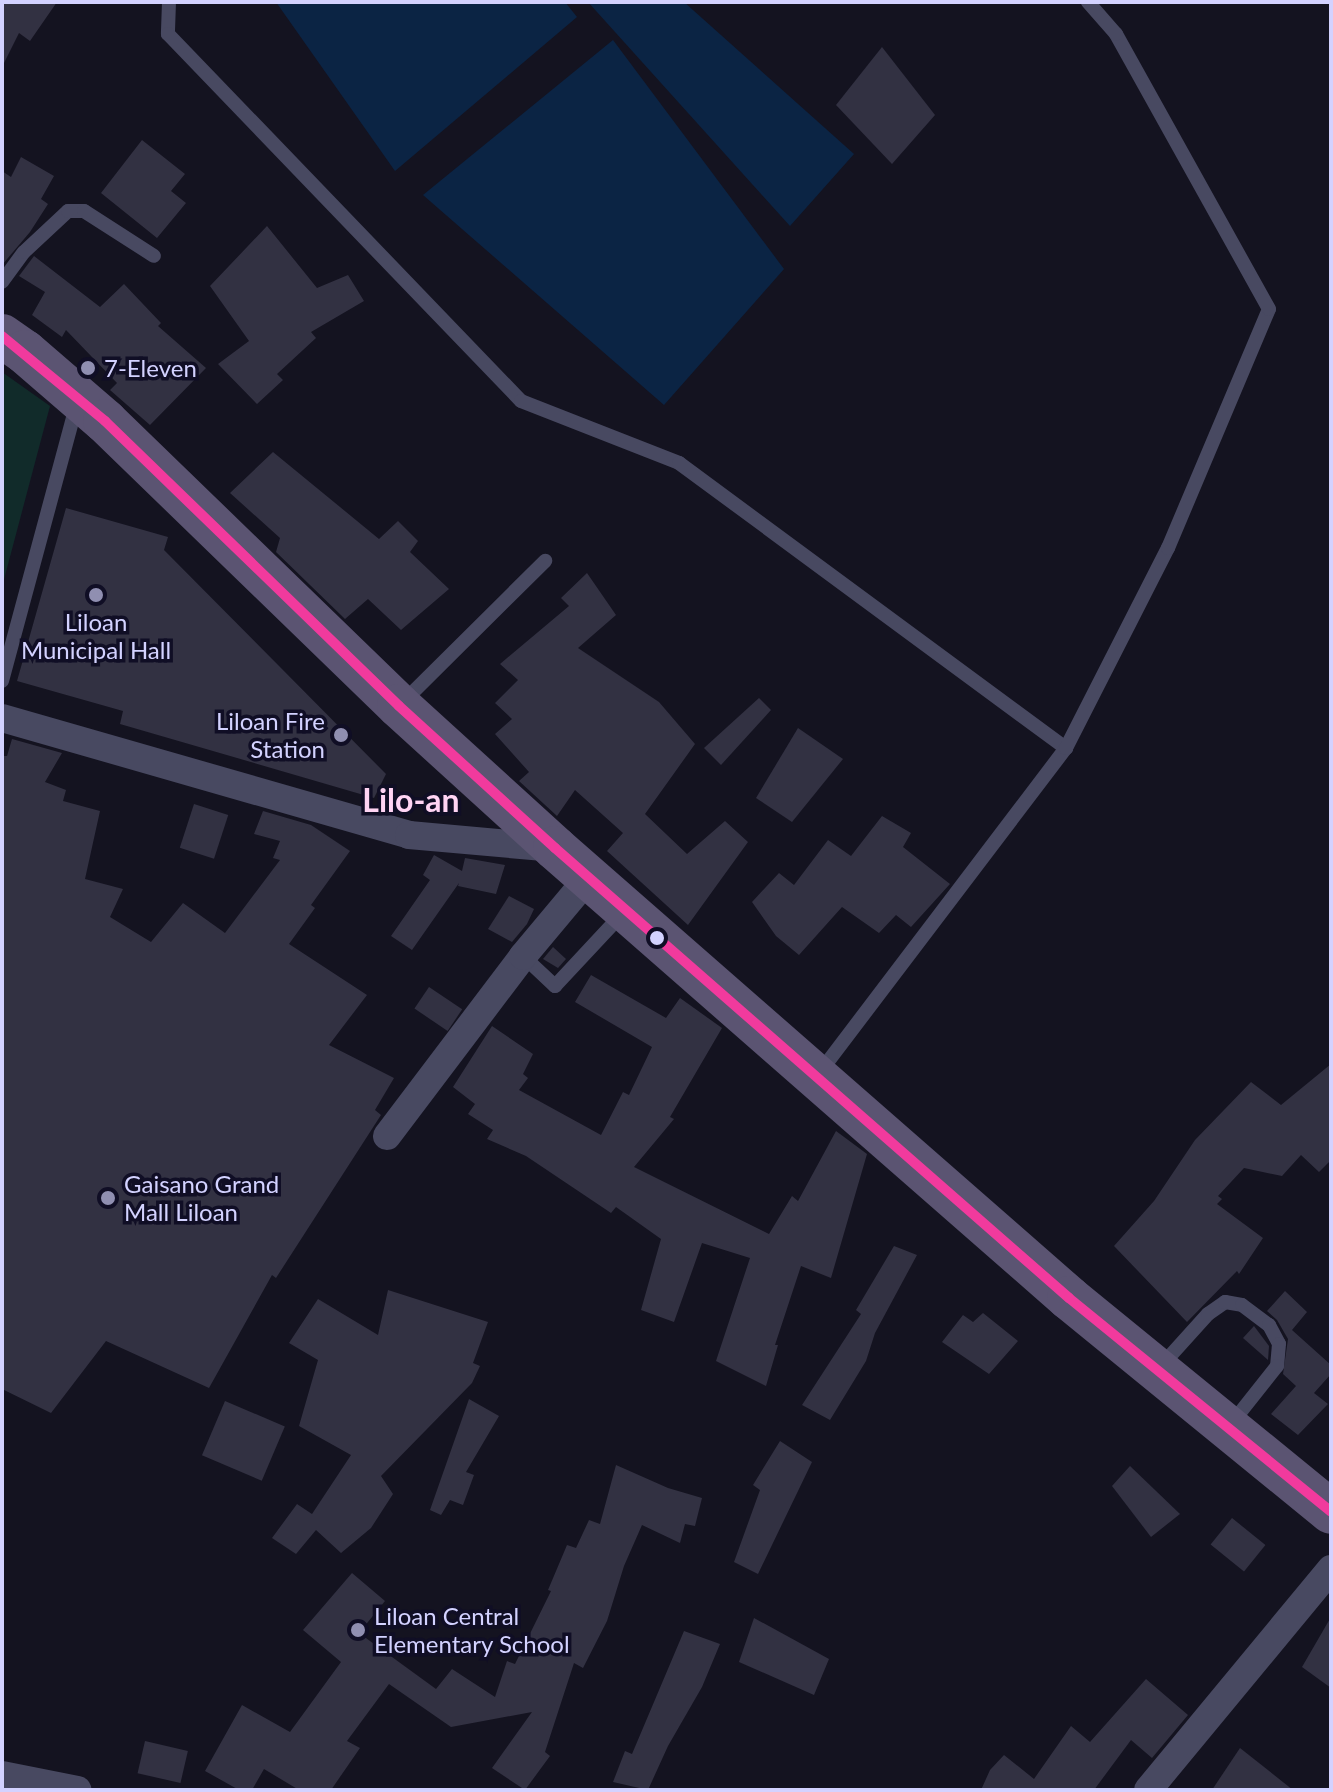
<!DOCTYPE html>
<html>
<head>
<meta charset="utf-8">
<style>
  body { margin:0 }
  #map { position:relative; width:1333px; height:1792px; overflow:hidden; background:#141320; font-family:Lato,sans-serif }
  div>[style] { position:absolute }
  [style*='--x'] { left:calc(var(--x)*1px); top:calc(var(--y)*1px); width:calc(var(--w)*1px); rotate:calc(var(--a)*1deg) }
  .green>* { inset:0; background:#112b2a }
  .water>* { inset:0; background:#0b2444 }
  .building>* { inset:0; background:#323142; transform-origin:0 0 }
  .lane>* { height:14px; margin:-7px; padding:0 7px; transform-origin:7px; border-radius:7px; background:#484961 }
  .street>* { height:28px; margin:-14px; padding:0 14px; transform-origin:14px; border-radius:14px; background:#484961 }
  .primary>* { height:44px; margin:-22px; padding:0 22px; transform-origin:22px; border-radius:22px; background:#5b5472 }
  .bus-1>* { height:10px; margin:-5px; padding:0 5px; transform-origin:5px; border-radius:5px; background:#f13a9d }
  .dots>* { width:22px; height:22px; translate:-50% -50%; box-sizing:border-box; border:4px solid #100e25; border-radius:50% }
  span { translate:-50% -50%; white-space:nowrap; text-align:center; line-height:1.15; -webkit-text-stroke:7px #100e25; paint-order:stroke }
  .poi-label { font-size:24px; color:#d3d2ff }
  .left { translate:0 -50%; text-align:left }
  .right { translate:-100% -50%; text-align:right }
  .district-label { font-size:32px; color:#ffd4f3; font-weight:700 }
  .frame { position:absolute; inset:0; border:4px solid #d3d2ff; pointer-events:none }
</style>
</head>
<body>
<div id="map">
  <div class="green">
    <i style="clip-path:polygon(2px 372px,50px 406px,2px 587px)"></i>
  </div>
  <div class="water">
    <i style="clip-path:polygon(276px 2px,565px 2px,577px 17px,395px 171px)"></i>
    <i style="clip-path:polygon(588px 2px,684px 2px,854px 154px,790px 226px)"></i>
    <i style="clip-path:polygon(613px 40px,784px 269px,664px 405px,423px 195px)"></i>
  </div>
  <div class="building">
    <i style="clip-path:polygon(2px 2px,57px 2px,30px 41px,19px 33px,2px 67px)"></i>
    <i style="clip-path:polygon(882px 47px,935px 115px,892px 164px,836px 105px)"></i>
    <i style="clip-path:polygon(142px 140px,185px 174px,171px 191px,186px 203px,157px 238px,101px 193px)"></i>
    <i style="clip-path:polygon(21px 157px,54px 176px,41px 199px,48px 204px,30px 232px,2px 265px,2px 171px,11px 177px)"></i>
    <i style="clip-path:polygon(267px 226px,317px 288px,348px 275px,364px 301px,311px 332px,316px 338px,277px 374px,283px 380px,257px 404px,218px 364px,249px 341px,210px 286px)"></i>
    <i style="clip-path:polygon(34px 256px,100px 307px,124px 284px,161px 323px,158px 326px,206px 368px,150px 425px,110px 390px,117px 383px,66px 330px,62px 337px,32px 315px,45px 292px,19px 276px)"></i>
    <i style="clip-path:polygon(273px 452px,379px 539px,398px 521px,418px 541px,410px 552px,449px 589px,401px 630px,368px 599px,345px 619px,276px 552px,280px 538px,230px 493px)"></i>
    <i style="clip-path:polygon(66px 508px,168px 537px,164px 550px,386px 774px,374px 798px,120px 724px,123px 711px,17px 681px)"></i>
    <i style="clip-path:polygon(587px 573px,616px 615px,578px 648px,659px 702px,695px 744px,645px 814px,687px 854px,725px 821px,748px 842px,688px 925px,607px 851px,623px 833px,575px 790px,557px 816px,519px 781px,529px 772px,495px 734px,512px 719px,495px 703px,518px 680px,500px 664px,569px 606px,561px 598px)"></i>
    <i style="clip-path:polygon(759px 698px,771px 710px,721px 765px,704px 748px)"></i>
    <i style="clip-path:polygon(798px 728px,843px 759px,792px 822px,756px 798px)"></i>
    <i style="clip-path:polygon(12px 739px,62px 753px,45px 782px,66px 790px,63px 801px,100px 811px,85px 879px,123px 889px,110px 917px,151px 942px,183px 903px,225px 933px,280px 860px,273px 858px,280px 841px,254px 834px,263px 811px,311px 825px,350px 851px,311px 905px,315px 908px,289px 944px,367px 995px,329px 1045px,394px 1078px,375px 1110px,381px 1115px,276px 1278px,272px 1275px,209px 1388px,106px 1341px,51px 1413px,2px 1389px,2px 756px,7px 756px)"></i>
    <i style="left:194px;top:804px;width:36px;height:46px;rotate:18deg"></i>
    <i style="clip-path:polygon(882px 816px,911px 833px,903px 847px,950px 884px,911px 927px,896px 915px,879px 933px,842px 907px,799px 955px,776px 936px,752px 902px,779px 873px,794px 885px,828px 840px,851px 856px)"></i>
    <i style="clip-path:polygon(434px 855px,462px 871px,465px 858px,505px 865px,496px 894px,458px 886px,459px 883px,412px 950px,391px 936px,430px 880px,423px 875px)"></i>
    <i style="clip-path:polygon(509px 896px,534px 909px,527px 924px,512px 942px,488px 929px)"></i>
    <i style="clip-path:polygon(553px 947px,566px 959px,558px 968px,543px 959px)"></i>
    <i style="clip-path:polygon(591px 975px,666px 1018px,680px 998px,722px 1028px,670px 1117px,674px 1119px,634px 1167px,769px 1234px,792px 1196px,798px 1201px,836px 1131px,867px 1154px,831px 1278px,801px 1266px,775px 1345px,778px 1345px,766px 1386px,716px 1361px,750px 1258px,702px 1243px,674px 1322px,641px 1310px,661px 1239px,616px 1207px,611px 1213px,526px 1156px,487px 1139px,493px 1130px,468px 1114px,475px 1104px,453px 1087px,492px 1026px,533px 1054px,523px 1074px,528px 1078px,519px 1090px,601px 1135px,623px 1092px,629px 1095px,652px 1047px,575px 1002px)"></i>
    <i style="left:429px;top:987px;width:40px;height:26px;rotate:34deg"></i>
    <i style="clip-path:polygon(1331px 1064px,1331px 1160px,1319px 1172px,1301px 1155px,1282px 1176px,1244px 1168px,1218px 1196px,1222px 1199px,1217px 1204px,1263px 1238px,1239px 1274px,1237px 1271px,1187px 1322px,1114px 1246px,1154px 1201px,1195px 1140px,1251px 1082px,1281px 1105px)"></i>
    <i style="clip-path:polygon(894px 1246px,917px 1255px,875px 1333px,866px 1361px,830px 1420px,802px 1405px,861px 1314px,856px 1310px)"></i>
    <i style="clip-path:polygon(388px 1290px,488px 1322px,473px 1363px,480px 1366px,472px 1383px,381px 1476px,393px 1494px,371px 1528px,341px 1553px,316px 1530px,296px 1554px,272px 1538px,297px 1504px,312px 1514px,351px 1455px,299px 1426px,318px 1360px,289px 1343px,318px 1299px,378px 1335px)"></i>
    <i style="clip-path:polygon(1285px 1291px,1307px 1312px,1292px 1330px,1331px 1365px,1331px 1374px,1314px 1393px,1328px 1404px,1298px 1435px,1271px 1414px,1296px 1386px,1283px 1374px,1288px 1339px,1277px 1320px,1267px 1311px)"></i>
    <i style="clip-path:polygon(983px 1313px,1018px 1341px,989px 1374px,942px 1342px,963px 1315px,973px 1322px)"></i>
    <i style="clip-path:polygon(1254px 1326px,1269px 1346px,1268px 1360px,1243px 1338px)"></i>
    <i style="clip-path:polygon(469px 1399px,499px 1416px,466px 1472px,474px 1475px,463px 1505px,450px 1500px,441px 1515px,430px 1510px)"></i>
    <i style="left:225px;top:1401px;width:65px;height:59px;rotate:23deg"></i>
    <i style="clip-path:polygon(780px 1441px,812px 1462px,758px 1574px,734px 1562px,760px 1490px,753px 1485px)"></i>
    <i style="clip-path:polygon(616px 1465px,668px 1488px,702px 1498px,695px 1526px,685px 1524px,680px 1543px,642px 1525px,624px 1566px,607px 1621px,583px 1668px,574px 1663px,545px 1752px,550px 1756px,525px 1790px,492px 1768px,532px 1712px,451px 1727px,389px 1684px,347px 1741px,360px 1748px,331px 1790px,299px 1790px,264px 1769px,252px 1790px,239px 1790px,205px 1771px,242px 1705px,290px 1732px,341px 1662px,303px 1630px,352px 1573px,385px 1601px,359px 1633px,436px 1689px,452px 1669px,495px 1697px,507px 1661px,515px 1664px,551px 1591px,548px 1590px,567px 1545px,576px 1548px,589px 1520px,600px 1524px)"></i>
    <i style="clip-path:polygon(1130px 1466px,1180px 1514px,1151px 1537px,1112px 1486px)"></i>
    <i style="left:1232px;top:1518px;width:43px;height:34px;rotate:39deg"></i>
    <i style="clip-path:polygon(1331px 1617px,1331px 1688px,1302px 1667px)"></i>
    <i style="clip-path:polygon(754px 1618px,829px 1659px,814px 1695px,739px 1662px)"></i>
    <i style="clip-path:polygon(684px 1631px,720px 1644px,702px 1687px,668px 1746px,648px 1790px,613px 1782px,625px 1751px,632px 1754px)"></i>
    <i style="clip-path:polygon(1146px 1679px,1188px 1715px,1152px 1758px,1131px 1740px,1094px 1790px,981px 1790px,990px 1770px,1004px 1755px,1034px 1779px,1071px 1726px,1090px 1742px)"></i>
    <i style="left:145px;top:1741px;width:44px;height:33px;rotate:13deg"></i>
    <i style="clip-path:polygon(1240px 1748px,1293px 1790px,1212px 1790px)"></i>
  </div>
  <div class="lane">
    <i style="--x:169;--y:2;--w:32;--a:92"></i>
    <i style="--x:168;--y:34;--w:509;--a:46.11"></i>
    <i style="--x:521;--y:401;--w:170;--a:21.4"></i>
    <i style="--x:679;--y:463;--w:481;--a:36.4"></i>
    <i style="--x:2;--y:282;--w:37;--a:-54"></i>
    <i style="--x:24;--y:252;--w:60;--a:-43"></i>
    <i style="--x:68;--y:211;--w:16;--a:0"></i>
    <i style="--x:84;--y:211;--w:83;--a:32.7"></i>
    <i style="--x:2;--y:681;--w:288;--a:-74.9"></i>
    <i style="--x:402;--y:703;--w:202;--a:-44.8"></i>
    <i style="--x:523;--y:956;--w:44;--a:43.2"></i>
    <i style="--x:555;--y:986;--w:100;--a:-47"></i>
    <i style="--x:820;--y:1072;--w:407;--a:-52.8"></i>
    <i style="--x:1066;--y:748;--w:225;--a:-63"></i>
    <i style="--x:1168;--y:548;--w:259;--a:-67.1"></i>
    <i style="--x:1269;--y:309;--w:315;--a:-119.1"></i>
    <i style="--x:1116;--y:34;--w:43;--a:-131.2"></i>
    <i style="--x:1161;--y:1366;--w:70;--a:-47.9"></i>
    <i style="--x:1208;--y:1314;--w:21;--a:-35"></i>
    <i style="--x:1225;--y:1302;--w:17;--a:10"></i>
    <i style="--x:1242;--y:1305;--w:34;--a:37"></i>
    <i style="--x:1269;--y:1325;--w:21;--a:62"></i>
    <i style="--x:1279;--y:1344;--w:22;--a:95"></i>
    <i style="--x:1277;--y:1366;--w:74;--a:128.4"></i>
  </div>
  <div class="street">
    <i style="--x:2;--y:718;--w:423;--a:16"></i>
    <i style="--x:409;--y:835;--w:147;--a:5.1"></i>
    <i style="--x:387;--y:1136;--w:226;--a:-52.9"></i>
    <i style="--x:523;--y:956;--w:103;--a:-50.1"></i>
    <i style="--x:2;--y:1775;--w:77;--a:11.2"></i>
    <i style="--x:1148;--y:1790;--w:287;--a:-50.4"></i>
  </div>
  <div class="primary">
    <i style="--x:2;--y:336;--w:28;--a:35"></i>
    <i style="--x:25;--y:352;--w:106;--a:40.8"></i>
    <i style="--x:105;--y:421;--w:409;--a:44.1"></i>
    <i style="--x:399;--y:706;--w:211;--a:42.3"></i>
    <i style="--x:555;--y:848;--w:683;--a:41.2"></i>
    <i style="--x:1069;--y:1298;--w:338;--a:39.2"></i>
  </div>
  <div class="bus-1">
    <i style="--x:2;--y:336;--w:134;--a:39.5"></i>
    <i style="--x:105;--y:421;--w:409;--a:44.1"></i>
    <i style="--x:399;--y:706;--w:211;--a:42.3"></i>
    <i style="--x:555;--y:848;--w:683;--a:41.2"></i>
    <i style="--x:1069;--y:1298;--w:338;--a:39.2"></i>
  </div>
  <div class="dots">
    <i style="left:88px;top:368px;background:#908fb1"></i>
    <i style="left:96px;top:595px;background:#908fb1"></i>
    <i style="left:341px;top:735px;background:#908fb1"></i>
    <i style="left:657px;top:938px;background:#d3d2ff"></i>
    <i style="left:108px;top:1198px;background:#908fb1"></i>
    <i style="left:358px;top:1630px;background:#908fb1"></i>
  </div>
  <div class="poi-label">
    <span class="left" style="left:104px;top:368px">7-Eleven</span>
    <span style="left:96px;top:636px">Liloan<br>Municipal Hall</span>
    <span class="right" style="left:325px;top:735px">Liloan Fire<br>Station</span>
    <span class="left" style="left:124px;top:1198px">Gaisano Grand<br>Mall Liloan</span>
    <span class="left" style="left:374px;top:1630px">Liloan Central<br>Elementary School</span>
  </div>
  <div class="district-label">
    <span style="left:411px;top:800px">Lilo-an</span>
  </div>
  <div class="frame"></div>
</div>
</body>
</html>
